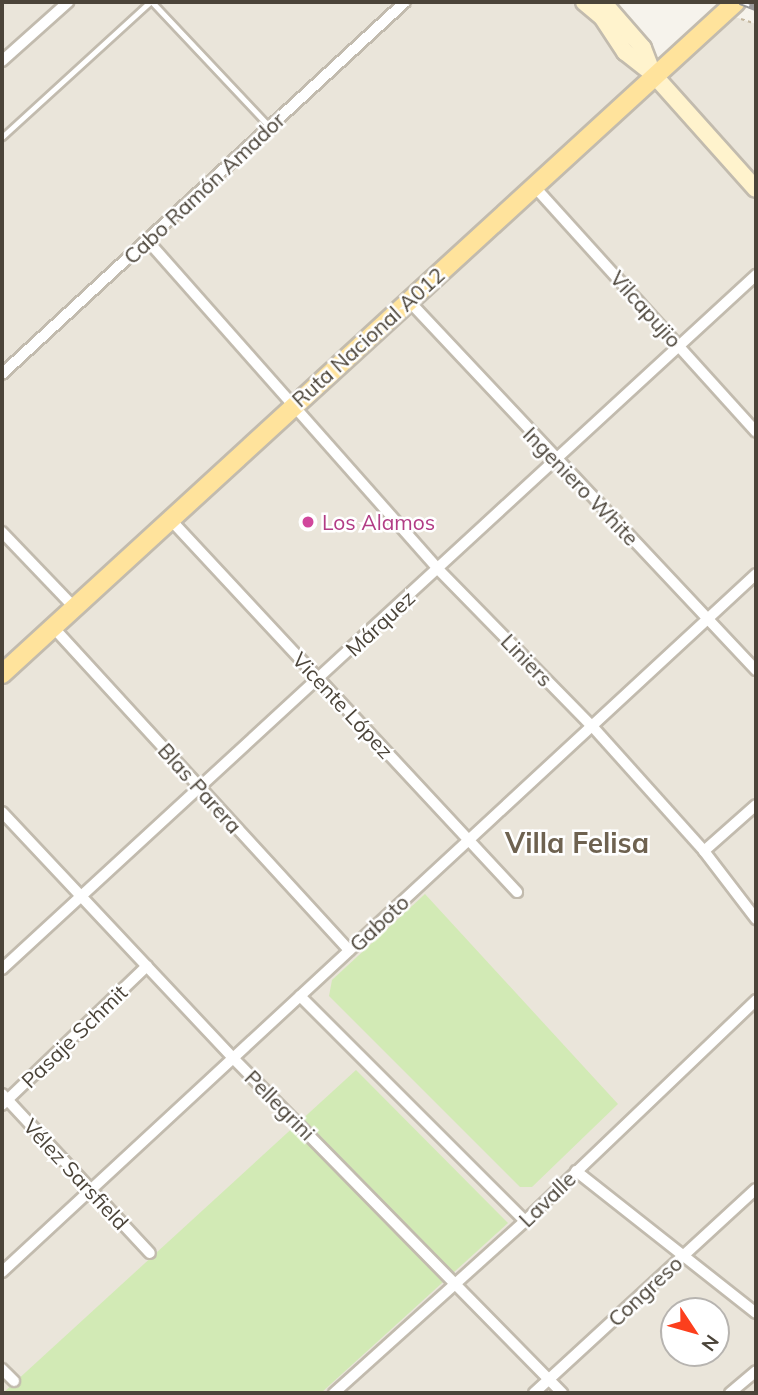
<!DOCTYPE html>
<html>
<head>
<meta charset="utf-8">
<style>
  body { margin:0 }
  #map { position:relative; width:758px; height:1395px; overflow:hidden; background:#f6f3ec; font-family:Mulish,sans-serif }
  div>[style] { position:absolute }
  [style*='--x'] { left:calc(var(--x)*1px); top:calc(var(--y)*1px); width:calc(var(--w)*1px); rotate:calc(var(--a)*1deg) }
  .residential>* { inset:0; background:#eae5da }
  .green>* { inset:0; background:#d2eab5 }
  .path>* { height:2px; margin-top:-1px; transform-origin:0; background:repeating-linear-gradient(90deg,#c4b79f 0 3.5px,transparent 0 7px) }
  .roads { filter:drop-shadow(2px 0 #c2bbae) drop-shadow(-2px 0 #c2bbae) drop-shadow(0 2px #c2bbae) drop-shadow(0 -2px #c2bbae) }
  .lane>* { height:5px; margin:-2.5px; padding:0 2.5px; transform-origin:2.5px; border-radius:2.5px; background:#fff }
  .street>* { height:10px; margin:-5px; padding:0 5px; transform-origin:5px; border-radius:5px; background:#fff }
  .secondary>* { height:16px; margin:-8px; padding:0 8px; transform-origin:8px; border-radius:8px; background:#fff3cd }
  .primary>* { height:18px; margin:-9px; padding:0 9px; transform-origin:9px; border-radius:9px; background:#ffe39c }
  .rail>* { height:6px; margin-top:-3px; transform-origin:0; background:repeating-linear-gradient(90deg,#fff 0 10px,#9a9a9a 0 20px); box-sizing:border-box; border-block:2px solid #9a9a9a }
  .dots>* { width:19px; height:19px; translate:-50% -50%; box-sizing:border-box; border:4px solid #fff; border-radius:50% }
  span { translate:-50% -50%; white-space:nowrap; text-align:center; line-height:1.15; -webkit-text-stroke:5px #fff; paint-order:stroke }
  .street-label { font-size:21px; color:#4b4439 }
  .hotel-label { font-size:21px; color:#b23c85 }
  .left { translate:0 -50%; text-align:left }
  .district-label { font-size:28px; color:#6e6250; font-weight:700 }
  .frame { position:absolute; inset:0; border:4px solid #4b4439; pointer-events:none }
  .north { position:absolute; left:660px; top:1297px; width:70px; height:70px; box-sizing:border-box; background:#fff; border:2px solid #b7b4b0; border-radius:50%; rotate:126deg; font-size:19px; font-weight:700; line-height:28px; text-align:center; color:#4b4439 }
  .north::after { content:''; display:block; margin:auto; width:24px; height:32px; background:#fc3f1d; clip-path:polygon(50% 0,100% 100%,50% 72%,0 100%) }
</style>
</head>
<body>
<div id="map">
  <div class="residential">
    <i style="clip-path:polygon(evenodd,2px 2px,603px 2px,653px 74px,723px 13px,756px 24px,756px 1393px,2px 1393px,2px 2px,674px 1311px,716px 1311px,716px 1353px,674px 1353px,674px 1311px)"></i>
  </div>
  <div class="green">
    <i style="clip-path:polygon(425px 894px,618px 1104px,532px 1187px,520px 1187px,329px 996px,332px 980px)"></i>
    <i style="clip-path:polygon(356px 1070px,508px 1223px,321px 1393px,3px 1393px)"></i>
  </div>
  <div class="path">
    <i style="--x:741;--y:19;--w:16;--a:18"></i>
  </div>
  <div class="roads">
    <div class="lane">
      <i style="--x:152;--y:2;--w:172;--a:46.7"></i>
      <i style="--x:2;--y:137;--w:200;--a:-42.4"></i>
    </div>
    <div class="street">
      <i style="--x:2;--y:61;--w:89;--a:-41.8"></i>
      <i style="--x:534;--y:186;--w:331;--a:47.9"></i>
      <i style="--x:147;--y:240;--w:439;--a:48.5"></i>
      <i style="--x:438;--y:569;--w:220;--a:45.6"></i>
      <i style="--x:592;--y:726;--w:168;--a:48.1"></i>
      <i style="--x:704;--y:851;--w:86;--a:52.6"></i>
      <i style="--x:408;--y:300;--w:508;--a:46.76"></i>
      <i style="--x:2;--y:374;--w:548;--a:-42.71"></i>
      <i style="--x:169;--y:518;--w:511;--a:47.06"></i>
      <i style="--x:2;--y:532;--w:103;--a:46.2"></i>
      <i style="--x:52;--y:626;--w:440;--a:47.5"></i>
      <i style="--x:2;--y:812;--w:337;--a:46.8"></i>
      <i style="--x:233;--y:1058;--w:470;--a:45.5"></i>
      <i style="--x:704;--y:851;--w:69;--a:-41.5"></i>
      <i style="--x:2;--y:969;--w:1025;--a:-42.63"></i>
      <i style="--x:300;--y:996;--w:318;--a:45"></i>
      <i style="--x:2;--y:1094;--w:217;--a:47.1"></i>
      <i style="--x:2;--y:1105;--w:201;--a:-43.8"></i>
      <i style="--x:576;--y:1171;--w:229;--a:38.3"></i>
      <i style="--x:2;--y:1272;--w:1027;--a:-42.79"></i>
      <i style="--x:2;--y:1369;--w:17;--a:45"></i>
      <i style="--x:334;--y:1393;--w:257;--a:-42"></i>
      <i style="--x:525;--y:1221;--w:320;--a:-43.7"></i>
      <i style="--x:534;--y:1393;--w:301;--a:-42.6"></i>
      <i style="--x:730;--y:1393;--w:34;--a:-40"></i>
    </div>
    <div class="secondary">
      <i style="--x:584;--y:2;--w:23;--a:40"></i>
      <i style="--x:602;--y:17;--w:42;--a:56.7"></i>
      <i style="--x:625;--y:52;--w:36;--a:38"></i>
      <i style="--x:653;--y:74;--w:154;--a:48.2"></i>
      <i style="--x:603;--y:2;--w:61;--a:49"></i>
      <i style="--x:643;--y:48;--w:26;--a:69"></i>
    </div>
    <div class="primary">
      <i style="--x:2;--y:674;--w:995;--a:-42.48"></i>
    </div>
  </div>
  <div class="rail">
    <i style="--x:740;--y:2;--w:17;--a:21"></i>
  </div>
  <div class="dots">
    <i style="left:308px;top:522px;background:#d1479c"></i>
  </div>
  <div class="street-label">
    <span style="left:204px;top:188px;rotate:-43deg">Cabo Ramón Amador</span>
    <span style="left:646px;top:309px;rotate:48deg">Vilcapujio</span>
    <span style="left:368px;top:337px;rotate:-42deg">Ruta Nacional A012</span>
    <span style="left:581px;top:486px;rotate:46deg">Ingeniero White</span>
    <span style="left:380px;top:623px;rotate:-43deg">Márquez</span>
    <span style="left:527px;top:660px;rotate:46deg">Liniers</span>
    <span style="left:343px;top:705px;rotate:47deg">Vicente López</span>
    <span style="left:200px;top:788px;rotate:48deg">Blas Parera</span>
    <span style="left:379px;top:923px;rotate:-43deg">Gaboto</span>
    <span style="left:74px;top:1036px;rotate:-44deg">Pasaje Schmit</span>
    <span style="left:280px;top:1105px;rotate:45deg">Pellegrini</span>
    <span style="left:76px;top:1174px;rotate:47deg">Vélez Sarsfield</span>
    <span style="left:547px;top:1199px;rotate:-44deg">Lavalle</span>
    <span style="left:645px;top:1291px;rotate:-43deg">Congreso</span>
  </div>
  <div class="hotel-label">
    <span class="left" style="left:322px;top:522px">Los Alamos</span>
  </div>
  <div class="district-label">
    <span style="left:577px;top:843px">Villa Felisa</span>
  </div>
  <div class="frame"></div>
  <div class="north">N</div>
</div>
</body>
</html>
